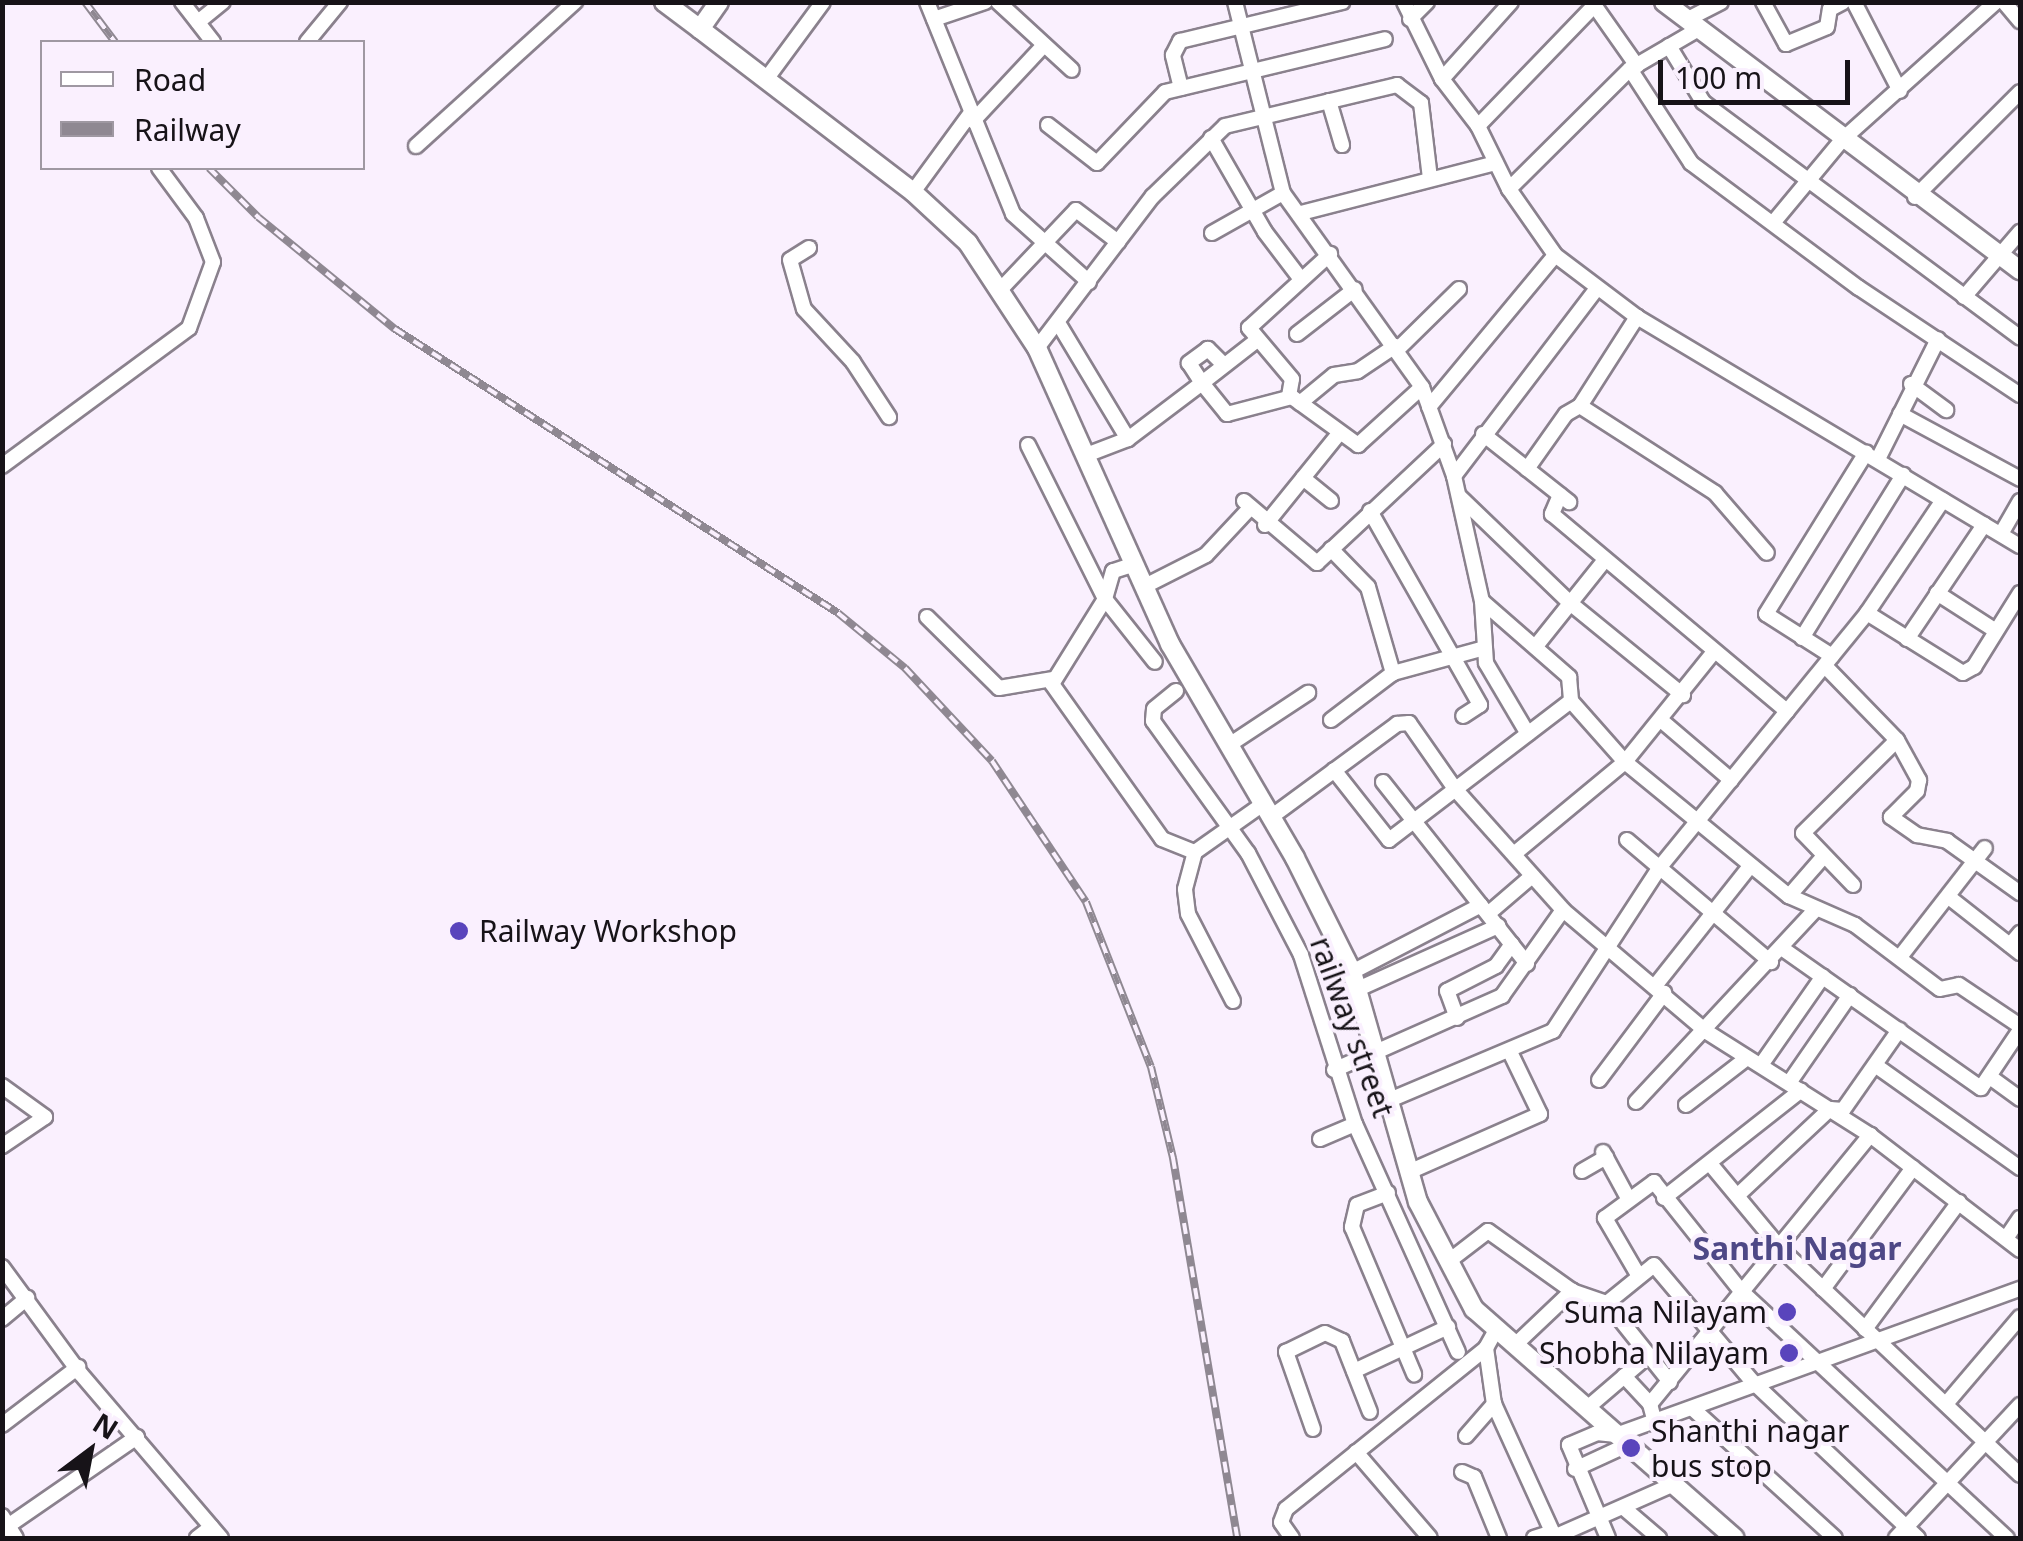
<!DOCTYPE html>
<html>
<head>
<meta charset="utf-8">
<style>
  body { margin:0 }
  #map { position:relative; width:2023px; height:1541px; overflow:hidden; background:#faf0fe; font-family:"Noto Sans",sans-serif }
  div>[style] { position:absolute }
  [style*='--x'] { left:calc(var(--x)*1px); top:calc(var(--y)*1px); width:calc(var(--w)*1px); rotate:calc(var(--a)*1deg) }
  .roads { filter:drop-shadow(2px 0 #8a818d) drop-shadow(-2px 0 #8a818d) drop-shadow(0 2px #8a818d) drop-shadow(0 -2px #8a818d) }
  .minor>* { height:14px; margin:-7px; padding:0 7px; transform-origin:7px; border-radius:7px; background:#fff }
  .tertiary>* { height:18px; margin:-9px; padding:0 9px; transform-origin:9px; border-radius:9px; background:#fff }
  .secondary>* { height:18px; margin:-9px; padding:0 9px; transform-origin:9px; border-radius:9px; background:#fff }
  .rail>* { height:8px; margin-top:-4px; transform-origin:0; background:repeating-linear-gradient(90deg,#faf0fe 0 11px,#8f8892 0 22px); box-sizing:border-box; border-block:2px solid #8f8892 }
  .dots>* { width:28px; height:28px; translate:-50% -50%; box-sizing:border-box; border:5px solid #faf0fe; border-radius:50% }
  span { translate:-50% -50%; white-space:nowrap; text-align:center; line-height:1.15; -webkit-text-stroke:8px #faf0fe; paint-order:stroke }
  .poi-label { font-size:30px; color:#171318 }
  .left { translate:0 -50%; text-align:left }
  .right { translate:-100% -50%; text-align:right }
  .street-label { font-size:30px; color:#171318 }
  .neighbourhood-label { font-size:32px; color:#4e4886; font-weight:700 }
  .frame { position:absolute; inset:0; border:5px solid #171318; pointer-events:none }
  .legend { position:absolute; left:40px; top:40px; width:325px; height:130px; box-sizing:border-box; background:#faf0fe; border:2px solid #9f98a2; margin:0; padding:12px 18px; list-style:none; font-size:30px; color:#171318 }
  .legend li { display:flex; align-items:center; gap:20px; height:50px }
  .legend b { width:50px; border:2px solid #9f98a2 }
  .north { position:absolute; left:40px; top:1401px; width:100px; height:100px; -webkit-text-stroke:8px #faf0fe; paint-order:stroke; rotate:32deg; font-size:28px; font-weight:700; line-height:40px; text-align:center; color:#171318 }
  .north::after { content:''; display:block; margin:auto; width:35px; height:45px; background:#171318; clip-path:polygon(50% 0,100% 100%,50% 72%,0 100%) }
  .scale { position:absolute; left:1658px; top:60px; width:192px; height:45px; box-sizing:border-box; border:5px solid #171318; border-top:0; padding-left:12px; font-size:30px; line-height:35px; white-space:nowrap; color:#171318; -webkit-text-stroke:8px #faf0fe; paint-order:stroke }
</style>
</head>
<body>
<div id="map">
  <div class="roads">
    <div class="minor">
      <i style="--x:182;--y:2;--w:51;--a:52.2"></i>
      <i style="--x:927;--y:2;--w:229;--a:67.9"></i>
      <i style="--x:1013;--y:214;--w:102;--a:41.8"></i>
      <i style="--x:998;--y:2;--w:100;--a:42.6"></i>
      <i style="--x:1235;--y:2;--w:197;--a:75.9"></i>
      <i style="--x:1283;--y:193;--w:239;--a:54.4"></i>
      <i style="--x:1422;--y:387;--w:95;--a:70.2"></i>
      <i style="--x:1454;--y:476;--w:128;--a:77.4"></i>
      <i style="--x:1482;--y:601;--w:62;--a:86.3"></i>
      <i style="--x:1486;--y:663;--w:82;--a:59.4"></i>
      <i style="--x:1404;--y:2;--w:86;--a:63.7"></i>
      <i style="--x:1442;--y:79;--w:59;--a:52.5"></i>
      <i style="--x:1478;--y:126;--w:70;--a:63.8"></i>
      <i style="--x:1509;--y:189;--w:80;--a:55.1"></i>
      <i style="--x:1555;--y:255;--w:103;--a:37.1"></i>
      <i style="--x:1637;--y:317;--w:446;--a:30.9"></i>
      <i style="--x:1592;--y:2;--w:78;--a:54.9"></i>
      <i style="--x:1763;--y:2;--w:48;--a:61.3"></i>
      <i style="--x:1786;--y:44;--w:44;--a:-22.5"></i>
      <i style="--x:1827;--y:27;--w:18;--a:-81"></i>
      <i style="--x:1830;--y:9;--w:15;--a:-28"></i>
      <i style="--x:1854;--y:2;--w:100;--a:62.7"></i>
      <i style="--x:2004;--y:2;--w:25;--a:50"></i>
      <i style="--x:934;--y:19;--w:54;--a:-18.4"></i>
      <i style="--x:1410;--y:19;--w:24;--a:-45"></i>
      <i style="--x:1686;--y:20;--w:39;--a:-27"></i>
      <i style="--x:198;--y:22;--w:32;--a:-39"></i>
      <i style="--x:307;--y:42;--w:52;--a:-50.5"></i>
      <i style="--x:1669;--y:46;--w:66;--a:58.7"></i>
      <i style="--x:1703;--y:102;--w:395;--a:36.6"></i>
      <i style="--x:1630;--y:69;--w:112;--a:57"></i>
      <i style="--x:1691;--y:163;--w:209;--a:36.7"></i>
      <i style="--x:1859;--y:288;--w:193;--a:33.6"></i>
      <i style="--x:767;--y:78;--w:94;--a:-53.6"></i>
      <i style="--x:1442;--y:79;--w:103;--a:-48.1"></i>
      <i style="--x:1181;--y:88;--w:34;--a:-104"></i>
      <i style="--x:1173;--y:55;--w:16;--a:-63"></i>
      <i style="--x:1180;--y:41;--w:167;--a:-13.5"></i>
      <i style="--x:1329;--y:101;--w:46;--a:73.5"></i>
      <i style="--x:973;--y:121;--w:104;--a:-46.9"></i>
      <i style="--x:1048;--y:125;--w:62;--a:37.8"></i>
      <i style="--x:1097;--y:163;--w:98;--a:-46.2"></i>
      <i style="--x:1165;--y:92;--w:226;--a:-13.5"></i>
      <i style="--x:1478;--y:126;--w:168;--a:-46"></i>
      <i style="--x:1211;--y:138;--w:108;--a:60.1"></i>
      <i style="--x:1265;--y:232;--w:58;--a:52.7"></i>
      <i style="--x:416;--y:146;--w:215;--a:-42.2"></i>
      <i style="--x:1509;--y:189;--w:170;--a:-44.8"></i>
      <i style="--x:1630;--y:69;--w:78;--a:-30.2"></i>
      <i style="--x:913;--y:192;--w:97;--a:-53.8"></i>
      <i style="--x:1915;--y:197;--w:148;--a:-45"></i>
      <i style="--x:1301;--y:213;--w:201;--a:-14.4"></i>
      <i style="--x:1773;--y:223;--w:108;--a:-50.3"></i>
      <i style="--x:1842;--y:140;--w:207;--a:-41.9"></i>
      <i style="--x:1212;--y:233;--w:81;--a:-29.4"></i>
      <i style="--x:809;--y:248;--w:22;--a:148"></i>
      <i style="--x:790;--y:260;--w:51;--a:74.1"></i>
      <i style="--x:804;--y:309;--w:72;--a:47.2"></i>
      <i style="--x:853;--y:362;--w:66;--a:56.8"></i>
      <i style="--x:1000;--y:290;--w:110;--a:-46.5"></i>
      <i style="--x:1076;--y:210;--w:53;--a:37.3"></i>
      <i style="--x:1964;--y:297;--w:86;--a:-49.3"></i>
      <i style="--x:1060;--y:326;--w:132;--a:59"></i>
      <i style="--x:1128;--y:439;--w:42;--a:159"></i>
      <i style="--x:1297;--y:334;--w:73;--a:-37.8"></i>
      <i style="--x:1037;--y:348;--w:191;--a:-52.7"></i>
      <i style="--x:1153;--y:196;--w:100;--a:-44.2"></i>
      <i style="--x:1225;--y:126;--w:177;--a:-13.4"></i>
      <i style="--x:1397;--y:85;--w:30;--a:37"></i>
      <i style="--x:1421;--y:103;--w:76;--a:83.2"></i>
      <i style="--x:1397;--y:350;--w:87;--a:-44.5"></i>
      <i style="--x:1224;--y:365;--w:23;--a:-135"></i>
      <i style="--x:1208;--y:349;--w:24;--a:144"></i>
      <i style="--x:1189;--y:363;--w:24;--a:57"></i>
      <i style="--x:1202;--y:383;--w:70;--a:-38"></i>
      <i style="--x:1911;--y:384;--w:44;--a:36.6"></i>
      <i style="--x:1289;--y:396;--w:17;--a:-80"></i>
      <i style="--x:1292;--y:379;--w:67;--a:-130.1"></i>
      <i style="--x:1249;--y:328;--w:110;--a:-42.4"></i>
      <i style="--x:1300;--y:403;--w:44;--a:-39.5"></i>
      <i style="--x:1334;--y:375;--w:24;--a:-9"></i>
      <i style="--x:1358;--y:371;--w:45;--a:-34"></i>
      <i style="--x:1580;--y:406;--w:161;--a:32.8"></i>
      <i style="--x:1715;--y:493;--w:79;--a:49.1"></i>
      <i style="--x:1429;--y:407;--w:197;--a:-50.3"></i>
      <i style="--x:1900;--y:414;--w:136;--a:28.4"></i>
      <i style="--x:1483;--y:434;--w:110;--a:38.3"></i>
      <i style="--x:1128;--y:439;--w:93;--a:-37.1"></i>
      <i style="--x:1202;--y:383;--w:40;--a:51"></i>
      <i style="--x:1227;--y:414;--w:67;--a:-14.7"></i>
      <i style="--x:1292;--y:397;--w:82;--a:36"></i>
      <i style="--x:1358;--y:445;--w:86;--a:-42.2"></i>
      <i style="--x:1028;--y:445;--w:172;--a:63.4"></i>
      <i style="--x:1105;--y:599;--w:80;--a:51.6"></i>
      <i style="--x:1878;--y:459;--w:134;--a:-63.4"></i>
      <i style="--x:2;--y:466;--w:232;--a:-36.4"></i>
      <i style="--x:189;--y:328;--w:70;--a:-70"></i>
      <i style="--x:213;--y:262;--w:47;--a:-111.1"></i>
      <i style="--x:196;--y:218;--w:62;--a:-126.5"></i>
      <i style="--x:1527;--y:469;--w:67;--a:-54.7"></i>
      <i style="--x:1566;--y:414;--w:16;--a:-30"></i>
      <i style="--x:1580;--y:406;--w:106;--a:-57.4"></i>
      <i style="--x:1454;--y:476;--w:236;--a:-52.7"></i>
      <i style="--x:1303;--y:478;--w:36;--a:39"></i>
      <i style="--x:1560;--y:495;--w:21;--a:113"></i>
      <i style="--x:1552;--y:514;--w:307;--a:40"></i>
      <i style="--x:1460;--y:497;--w:153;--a:43.9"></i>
      <i style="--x:1570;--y:603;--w:146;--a:39.2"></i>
      <i style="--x:1244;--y:501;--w:96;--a:40.3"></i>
      <i style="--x:1317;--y:563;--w:174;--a:-43.1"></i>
      <i style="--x:1370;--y:511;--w:223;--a:60.4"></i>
      <i style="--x:1480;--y:705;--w:20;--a:147"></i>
      <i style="--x:1265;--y:525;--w:114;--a:-51"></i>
      <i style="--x:2001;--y:534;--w:38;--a:-60"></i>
      <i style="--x:1331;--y:549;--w:53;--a:45.8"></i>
      <i style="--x:1368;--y:587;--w:90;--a:73.8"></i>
      <i style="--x:1135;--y:564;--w:23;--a:162"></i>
      <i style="--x:1113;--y:571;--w:29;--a:106"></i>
      <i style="--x:1105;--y:599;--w:100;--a:121.9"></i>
      <i style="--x:1052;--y:684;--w:190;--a:54.6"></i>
      <i style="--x:1162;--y:839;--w:35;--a:22"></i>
      <i style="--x:1145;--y:586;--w:68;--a:-26.9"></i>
      <i style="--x:1206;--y:555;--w:63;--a:-46.9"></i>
      <i style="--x:1937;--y:593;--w:70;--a:32.8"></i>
      <i style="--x:1482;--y:601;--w:116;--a:41.1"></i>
      <i style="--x:1569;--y:677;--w:24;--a:85"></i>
      <i style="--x:1571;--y:701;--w:81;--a:48.5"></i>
      <i style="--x:1625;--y:762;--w:212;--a:39.3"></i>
      <i style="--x:1789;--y:896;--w:72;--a:23.7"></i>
      <i style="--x:1855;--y:925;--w:106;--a:37"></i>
      <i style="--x:1940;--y:989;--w:19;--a:-12"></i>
      <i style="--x:1959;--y:985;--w:73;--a:33.9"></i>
      <i style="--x:1867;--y:613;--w:113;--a:32"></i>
      <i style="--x:1963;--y:673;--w:13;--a:-29"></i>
      <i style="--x:1974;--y:667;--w:87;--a:-58.1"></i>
      <i style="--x:927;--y:617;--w:101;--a:44.6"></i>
      <i style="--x:999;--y:688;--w:55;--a:-9.5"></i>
      <i style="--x:1802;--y:638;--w:192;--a:-58.2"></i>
      <i style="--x:1907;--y:639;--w:138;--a:-56"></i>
      <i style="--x:1536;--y:646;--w:109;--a:-51.3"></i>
      <i style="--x:1832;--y:656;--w:78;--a:-147.5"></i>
      <i style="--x:1766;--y:614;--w:190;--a:-58.2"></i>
      <i style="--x:1825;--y:666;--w:103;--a:45.8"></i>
      <i style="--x:1897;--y:740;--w:46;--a:61.2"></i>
      <i style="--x:1919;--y:780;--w:11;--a:100"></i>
      <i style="--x:1917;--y:791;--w:37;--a:135"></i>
      <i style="--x:1891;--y:817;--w:32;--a:35"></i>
      <i style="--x:1917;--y:835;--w:31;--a:11"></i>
      <i style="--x:1947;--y:841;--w:90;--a:35.5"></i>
      <i style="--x:1176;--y:691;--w:28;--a:141"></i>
      <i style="--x:1154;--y:709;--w:12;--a:95"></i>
      <i style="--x:1153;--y:721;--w:163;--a:54.3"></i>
      <i style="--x:1248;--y:853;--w:115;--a:62.5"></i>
      <i style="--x:1301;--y:955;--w:177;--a:72.3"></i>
      <i style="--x:1355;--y:1124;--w:250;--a:65.7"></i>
      <i style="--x:1331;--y:720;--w:78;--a:-37.2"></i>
      <i style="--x:1393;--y:673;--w:95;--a:-15.2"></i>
      <i style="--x:1662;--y:721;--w:91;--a:40.5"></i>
      <i style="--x:1229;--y:745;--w:95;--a:-33.4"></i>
      <i style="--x:1334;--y:770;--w:89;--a:51.8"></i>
      <i style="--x:1389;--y:840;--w:229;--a:-37.4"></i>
      <i style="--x:1383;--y:782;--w:232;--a:51.6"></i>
      <i style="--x:1271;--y:817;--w:157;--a:-36.4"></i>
      <i style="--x:1397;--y:724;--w:12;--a:-5"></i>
      <i style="--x:1409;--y:723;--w:80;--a:55.1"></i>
      <i style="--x:1455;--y:789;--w:162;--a:48.2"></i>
      <i style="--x:1563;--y:910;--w:189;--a:40.3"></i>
      <i style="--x:1707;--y:1032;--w:193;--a:32.3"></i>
      <i style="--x:1870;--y:1135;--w:189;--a:37.5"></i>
      <i style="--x:1627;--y:840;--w:189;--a:40.3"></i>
      <i style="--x:1514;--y:854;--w:144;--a:-39.7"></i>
      <i style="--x:1625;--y:762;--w:140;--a:-51.1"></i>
      <i style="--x:1853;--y:885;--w:72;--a:-133.9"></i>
      <i style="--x:1803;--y:833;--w:132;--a:-44.7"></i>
      <i style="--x:1789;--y:896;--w:52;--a:-48.9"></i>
      <i style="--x:1950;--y:898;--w:89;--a:38.2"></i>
      <i style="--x:1489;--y:913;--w:57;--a:-40.7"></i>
      <i style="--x:2010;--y:945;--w:16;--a:-50"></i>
      <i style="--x:1783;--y:949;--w:242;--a:35.1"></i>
      <i style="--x:1981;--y:1088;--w:70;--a:-56.1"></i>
      <i style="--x:1900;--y:957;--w:138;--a:-52.1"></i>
      <i style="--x:1352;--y:972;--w:145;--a:-27.4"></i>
      <i style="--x:1655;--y:986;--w:154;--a:-51.6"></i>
      <i style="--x:1358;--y:989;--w:154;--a:-24.2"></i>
      <i style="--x:1233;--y:1001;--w:98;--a:-117.3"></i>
      <i style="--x:1188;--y:914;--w:25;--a:-97"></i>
      <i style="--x:1185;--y:889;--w:38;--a:-75"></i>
      <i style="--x:1195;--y:852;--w:83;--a:-35.2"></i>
      <i style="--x:1457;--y:1018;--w:29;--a:-110"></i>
      <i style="--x:1447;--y:991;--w:55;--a:-27"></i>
      <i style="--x:1496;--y:966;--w:27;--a:-54"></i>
      <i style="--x:1378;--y:1051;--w:136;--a:-23.9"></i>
      <i style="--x:1502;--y:996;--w:105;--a:-54.7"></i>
      <i style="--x:1761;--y:1065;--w:108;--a:-55.1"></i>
      <i style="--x:1875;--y:1065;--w:178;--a:35.4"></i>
      <i style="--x:1334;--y:1070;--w:24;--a:-24"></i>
      <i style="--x:1990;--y:1077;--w:37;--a:36"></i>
      <i style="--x:1599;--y:1080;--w:109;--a:-53.2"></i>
      <i style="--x:1789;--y:1083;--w:107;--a:-55.3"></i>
      <i style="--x:2;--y:1086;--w:53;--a:35.8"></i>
      <i style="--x:45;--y:1117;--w:52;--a:146"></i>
      <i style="--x:1392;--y:1099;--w:175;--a:-22.9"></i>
      <i style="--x:1553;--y:1031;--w:196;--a:-56.9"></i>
      <i style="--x:1660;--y:867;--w:328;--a:-50.8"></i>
      <i style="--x:1867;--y:613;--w:136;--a:-56.1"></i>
      <i style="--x:1636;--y:1102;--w:261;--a:-47"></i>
      <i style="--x:1686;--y:1105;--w:77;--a:-37.6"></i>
      <i style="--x:1320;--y:1139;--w:38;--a:-23"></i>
      <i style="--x:1603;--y:1152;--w:52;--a:61.5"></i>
      <i style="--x:1712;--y:1166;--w:107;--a:50.3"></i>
      <i style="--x:1780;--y:1248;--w:330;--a:43.4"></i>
      <i style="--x:1411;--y:1171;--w:141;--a:-23.8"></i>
      <i style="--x:1540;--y:1114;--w:69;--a:-115.8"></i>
      <i style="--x:1582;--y:1171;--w:28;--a:-30"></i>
      <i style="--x:1388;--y:1193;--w:33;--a:159"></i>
      <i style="--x:1357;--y:1205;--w:23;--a:103"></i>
      <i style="--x:1352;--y:1227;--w:160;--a:67.1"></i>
      <i style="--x:1738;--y:1195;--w:126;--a:-43.1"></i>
      <i style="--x:1830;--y:1109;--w:13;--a:4"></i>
      <i style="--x:1843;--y:1110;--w:98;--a:-55"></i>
      <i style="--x:1664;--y:1198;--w:174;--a:-38.2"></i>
      <i style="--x:2007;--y:1237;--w:23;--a:-56"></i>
      <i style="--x:1449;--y:1261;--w:49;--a:-37.6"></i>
      <i style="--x:1488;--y:1231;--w:103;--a:35.5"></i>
      <i style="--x:1572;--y:1291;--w:37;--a:19"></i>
      <i style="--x:1607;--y:1303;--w:101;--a:51.4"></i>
      <i style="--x:2;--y:1267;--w:132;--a:53.7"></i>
      <i style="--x:80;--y:1373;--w:217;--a:49.5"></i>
      <i style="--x:1637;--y:1273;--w:64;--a:-120.2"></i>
      <i style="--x:1605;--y:1218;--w:61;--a:-36.3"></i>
      <i style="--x:1654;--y:1182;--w:139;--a:51.4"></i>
      <i style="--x:1741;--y:1291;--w:363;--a:42.9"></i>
      <i style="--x:1823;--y:1289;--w:151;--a:-53.4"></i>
      <i style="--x:1607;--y:1303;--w:60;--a:-39"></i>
      <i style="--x:1654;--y:1265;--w:153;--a:49.8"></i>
      <i style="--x:1753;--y:1382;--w:227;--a:43.4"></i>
      <i style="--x:2;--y:1319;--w:33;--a:-40"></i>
      <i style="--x:1865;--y:1329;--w:158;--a:-53.5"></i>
      <i style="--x:1515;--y:1345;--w:79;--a:-43.5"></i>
      <i style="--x:1486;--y:1348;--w:57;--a:81.9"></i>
      <i style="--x:1494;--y:1404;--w:147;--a:65.5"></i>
      <i style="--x:1354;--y:1371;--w:104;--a:-25.1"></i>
      <i style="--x:1624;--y:1376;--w:38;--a:47"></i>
      <i style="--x:1946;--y:1404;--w:114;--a:-49.6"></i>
      <i style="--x:1692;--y:1408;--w:193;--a:42.3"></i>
      <i style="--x:1586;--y:1409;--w:83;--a:-40.6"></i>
      <i style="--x:1654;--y:1419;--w:16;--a:-105"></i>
      <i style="--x:1650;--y:1404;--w:348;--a:-50.7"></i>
      <i style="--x:2;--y:1425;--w:96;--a:-37.3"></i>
      <i style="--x:1313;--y:1429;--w:82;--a:-109.3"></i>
      <i style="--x:1286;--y:1352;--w:43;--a:-26"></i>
      <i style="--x:1325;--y:1333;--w:19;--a:25"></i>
      <i style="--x:1342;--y:1341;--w:76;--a:68.5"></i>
      <i style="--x:1466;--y:1436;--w:43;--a:-48.8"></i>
      <i style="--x:1356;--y:1452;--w:113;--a:49.3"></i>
      <i style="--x:1575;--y:1469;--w:57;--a:-24.8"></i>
      <i style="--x:1462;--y:1472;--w:13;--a:23"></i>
      <i style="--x:1474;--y:1477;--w:66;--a:67.7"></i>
      <i style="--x:1625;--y:1509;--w:45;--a:40.5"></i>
      <i style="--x:2;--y:1516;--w:26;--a:58"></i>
      <i style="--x:2;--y:1530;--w:164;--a:-34.6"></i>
      <i style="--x:1554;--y:1537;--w:131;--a:-23.8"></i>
      <i style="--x:197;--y:1538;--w:18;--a:-38"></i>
      <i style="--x:1292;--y:1538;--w:19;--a:-125"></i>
      <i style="--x:1281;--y:1522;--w:14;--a:-69"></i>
      <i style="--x:1286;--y:1509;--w:257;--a:-38.8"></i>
      <i style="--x:1486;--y:1348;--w:21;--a:-61"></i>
      <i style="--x:1534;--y:1538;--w:19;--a:-18"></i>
      <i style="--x:1608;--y:1538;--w:101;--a:-112.8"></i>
      <i style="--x:1569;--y:1445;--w:30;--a:-23"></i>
      <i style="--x:1597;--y:1433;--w:19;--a:6"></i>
      <i style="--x:1616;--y:1435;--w:430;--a:-19.9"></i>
      <i style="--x:1896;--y:1538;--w:182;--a:-47"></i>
    </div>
    <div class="tertiary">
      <i style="--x:664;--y:2;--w:45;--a:36.9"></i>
      <i style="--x:1664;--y:2;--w:446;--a:37"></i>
    </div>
    <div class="secondary">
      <i style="--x:719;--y:2;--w:33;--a:125"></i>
      <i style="--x:700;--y:29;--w:268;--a:37.4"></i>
      <i style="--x:913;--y:192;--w:75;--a:42.8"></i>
      <i style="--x:968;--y:243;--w:126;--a:56.7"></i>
      <i style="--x:1037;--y:348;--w:325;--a:65.8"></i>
      <i style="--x:1170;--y:644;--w:248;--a:59.7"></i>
      <i style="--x:1295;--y:858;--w:127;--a:63.4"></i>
      <i style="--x:1352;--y:972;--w:239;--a:74"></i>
      <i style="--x:1418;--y:1202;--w:121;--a:62.4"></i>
      <i style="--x:1474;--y:1309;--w:347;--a:41.3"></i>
    </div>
  </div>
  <div class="rail">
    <i style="--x:85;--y:2;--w:50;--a:53.1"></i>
    <i style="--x:209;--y:168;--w:69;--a:45"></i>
    <i style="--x:258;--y:217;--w:177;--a:39.3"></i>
    <i style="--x:395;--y:329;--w:526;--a:32.66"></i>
    <i style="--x:838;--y:613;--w:87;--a:39.4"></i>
    <i style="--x:905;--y:668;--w:127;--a:46.9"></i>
    <i style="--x:992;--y:761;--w:169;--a:56.3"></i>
    <i style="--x:1086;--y:902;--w:177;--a:68.5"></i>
    <i style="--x:1151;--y:1067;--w:94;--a:76.4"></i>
    <i style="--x:1173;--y:1158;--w:385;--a:80.4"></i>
  </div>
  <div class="dots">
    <i style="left:459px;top:931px;background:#5944bc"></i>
    <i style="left:1787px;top:1312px;background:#5944bc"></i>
    <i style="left:1789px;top:1353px;background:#5944bc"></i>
    <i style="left:1631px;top:1448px;background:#5944bc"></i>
  </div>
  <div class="poi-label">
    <span class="left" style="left:479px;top:931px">Railway Workshop</span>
    <span class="right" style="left:1767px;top:1312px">Suma Nilayam</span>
    <span class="right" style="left:1769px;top:1353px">Shobha Nilayam</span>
    <span class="left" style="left:1651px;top:1448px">Shanthi nagar<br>bus stop</span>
  </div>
  <div class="street-label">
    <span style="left:1352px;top:1027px;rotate:70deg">railway street</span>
  </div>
  <div class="neighbourhood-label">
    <span style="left:1797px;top:1248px">Santhi Nagar</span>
  </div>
  <div class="frame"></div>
  <ul class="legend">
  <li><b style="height:12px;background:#fff"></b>Road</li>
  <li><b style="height:12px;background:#8f8892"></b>Railway</li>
  </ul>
  <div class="north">N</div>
  <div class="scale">100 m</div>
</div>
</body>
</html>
